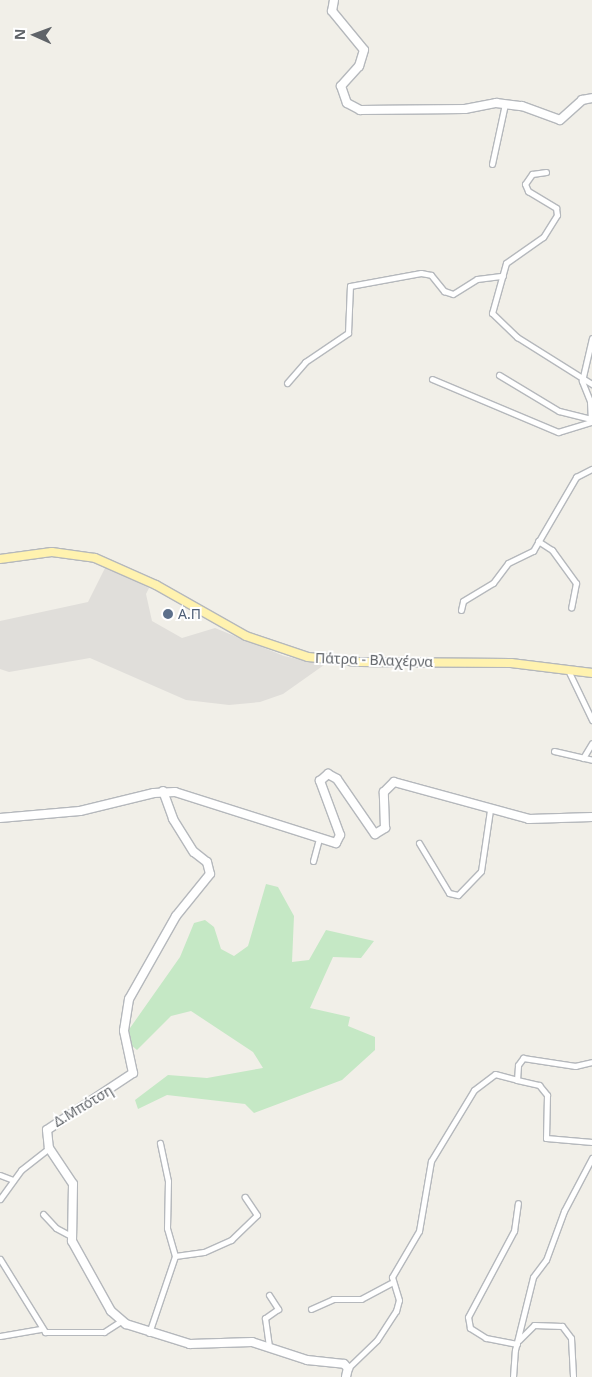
<!DOCTYPE html>
<html>
<head>
<meta charset="utf-8">
<style>
  body { margin:0 }
  #map { position:relative; width:592px; height:1377px; overflow:hidden; background:#f1efe8; font-family:"Noto Sans",sans-serif }
  div>[style] { position:absolute }
  [style*='--x'] { left:calc(var(--x)*1px); top:calc(var(--y)*1px); width:calc(var(--w)*1px); rotate:calc(var(--a)*1deg) }
  .industrial>* { inset:0; background:#e0deda }
  .green>* { inset:0; background:#c5e8c5 }
  .roads { filter:drop-shadow(1px 0 #b5b8bc) drop-shadow(-1px 0 #b5b8bc) drop-shadow(0 1px #b5b8bc) drop-shadow(0 -1px #b5b8bc) }
  .street>* { height:5px; margin:-2.5px; padding:0 2.5px; transform-origin:2.5px; border-radius:2.5px; background:#fff }
  .secondary>* { height:8px; margin:-4px; padding:0 4px; transform-origin:4px; border-radius:4px; background:#fff }
  .primary>* { height:8px; margin:-4px; padding:0 4px; transform-origin:4px; border-radius:4px; background:#fff2af }
  .dots>* { width:14px; height:14px; translate:-50% -50%; box-sizing:border-box; border:2px solid #fff; border-radius:50% }
  span { translate:-50% -50%; white-space:nowrap; text-align:center; line-height:1.15; -webkit-text-stroke:4px #fff; paint-order:stroke }
  .service-label { font-size:14px; color:#4e5e75 }
  .left { translate:0 -50%; text-align:left }
  .street-label { font-size:14px; color:#5f6368 }
  .north { position:absolute; left:10px; top:10px; width:50px; height:50px; -webkit-text-stroke:4px #fff; paint-order:stroke; rotate:272deg; font-size:14px; font-weight:700; line-height:20px; text-align:center; color:#5f6368 }
  .north::after { content:''; display:block; margin:auto; width:18px; height:22px; background:#5f6368; clip-path:polygon(50% 0,100% 100%,50% 72%,0 100%) }
</style>
</head>
<body>
<div id="map">
  <div class="industrial">
    <i style="clip-path:polygon(106px 566px,149px 588px,146px 594px,152px 621px,182px 638px,215px 628px,284px 656px,324px 665px,283px 694px,260px 702px,229px 705px,186px 700px,90px 658px,9px 672px,0 669px,0 621px,88px 602px)"></i>
  </div>
  <div class="green">
    <i style="clip-path:polygon(266px 884px,278px 887px,294px 916px,292px 962px,309px 960px,326px 930px,374px 941px,361px 958px,333px 957px,310px 1008px,350px 1017px,348px 1026px,375px 1037px,375px 1050px,342px 1080px,254px 1113px,245px 1104px,167px 1095px,138px 1109px,135px 1100px,168px 1075px,207px 1078px,263px 1068px,253px 1052px,191px 1011px,171px 1016px,137px 1050px,123px 1038px,180px 957px,194px 923px,205px 920px,214px 927px,221px 949px,234px 956px,248px 946px)"></i>
  </div>
  <div class="roads">
    <div class="street">
      <i style="--x:492;--y:164;--w:61;--a:-77.8"></i>
      <i style="--x:546;--y:172;--w:14;--a:172"></i>
      <i style="--x:532;--y:174;--w:12;--a:125"></i>
      <i style="--x:525;--y:184;--w:8;--a:67"></i>
      <i style="--x:528;--y:191;--w:33;--a:31"></i>
      <i style="--x:556;--y:208;--w:7;--a:82"></i>
      <i style="--x:557;--y:215;--w:26;--a:122"></i>
      <i style="--x:543;--y:237;--w:45;--a:144.9"></i>
      <i style="--x:506;--y:263;--w:52;--a:105.6"></i>
      <i style="--x:492;--y:313;--w:35;--a:44"></i>
      <i style="--x:517;--y:337;--w:89;--a:32.1"></i>
      <i style="--x:499;--y:375;--w:70;--a:31"></i>
      <i style="--x:559;--y:411;--w:32;--a:14"></i>
      <i style="--x:432;--y:379;--w:137;--a:22.8"></i>
      <i style="--x:558;--y:432;--w:34;--a:-17"></i>
      <i style="--x:287;--y:383;--w:28;--a:-49"></i>
      <i style="--x:305;--y:362;--w:52;--a:-34"></i>
      <i style="--x:348;--y:333;--w:47;--a:-87.6"></i>
      <i style="--x:350;--y:286;--w:72;--a:-10.4"></i>
      <i style="--x:421;--y:273;--w:10;--a:11"></i>
      <i style="--x:431;--y:275;--w:21;--a:51"></i>
      <i style="--x:444;--y:291;--w:9;--a:18"></i>
      <i style="--x:453;--y:294;--w:28;--a:-32"></i>
      <i style="--x:477;--y:279;--w:26;--a:-7"></i>
      <i style="--x:591;--y:421;--w:20;--a:-93"></i>
      <i style="--x:590;--y:401;--w:22;--a:-112"></i>
      <i style="--x:582;--y:381;--w:44;--a:-76.9"></i>
      <i style="--x:538;--y:541;--w:17;--a:33"></i>
      <i style="--x:552;--y:550;--w:41;--a:54"></i>
      <i style="--x:576;--y:583;--w:25;--a:101"></i>
      <i style="--x:461;--y:610;--w:9;--a:-77"></i>
      <i style="--x:463;--y:601;--w:35;--a:-31"></i>
      <i style="--x:493;--y:583;--w:25;--a:-53"></i>
      <i style="--x:508;--y:563;--w:28;--a:-26"></i>
      <i style="--x:533;--y:551;--w:86;--a:-59.8"></i>
      <i style="--x:576;--y:477;--w:18;--a:-27"></i>
      <i style="--x:567;--y:668;--w:58;--a:64.3"></i>
      <i style="--x:554;--y:751;--w:39;--a:13"></i>
      <i style="--x:583;--y:758;--w:17;--a:-59"></i>
      <i style="--x:419;--y:843;--w:58;--a:59"></i>
      <i style="--x:449;--y:893;--w:9;--a:13"></i>
      <i style="--x:458;--y:895;--w:33;--a:-46"></i>
      <i style="--x:481;--y:871;--w:62;--a:-81.6"></i>
      <i style="--x:313;--y:861;--w:24;--a:-75"></i>
      <i style="--x:517;--y:1080;--w:23;--a:13"></i>
      <i style="--x:539;--y:1085;--w:13;--a:51"></i>
      <i style="--x:547;--y:1095;--w:43;--a:91.3"></i>
      <i style="--x:546;--y:1138;--w:46;--a:5"></i>
      <i style="--x:0;--y:1175;--w:14;--a:21"></i>
      <i style="--x:0;--y:1199;--w:36;--a:-54"></i>
      <i style="--x:21;--y:1170;--w:36;--a:-38"></i>
      <i style="--x:43;--y:1214;--w:19;--a:47"></i>
      <i style="--x:56;--y:1228;--w:17;--a:28"></i>
      <i style="--x:175;--y:1256;--w:29;--a:-8"></i>
      <i style="--x:204;--y:1252;--w:30;--a:-24"></i>
      <i style="--x:231;--y:1240;--w:36;--a:-44"></i>
      <i style="--x:257;--y:1215;--w:22;--a:-124"></i>
      <i style="--x:0;--y:1259;--w:86;--a:58.3"></i>
      <i style="--x:45;--y:1332;--w:59;--a:0"></i>
      <i style="--x:104;--y:1332;--w:20;--a:-33"></i>
      <i style="--x:269;--y:1295;--w:17;--a:57"></i>
      <i style="--x:278;--y:1309;--w:16;--a:145"></i>
      <i style="--x:265;--y:1318;--w:29;--a:82"></i>
      <i style="--x:311;--y:1309;--w:24;--a:-24"></i>
      <i style="--x:333;--y:1299;--w:28;--a:0"></i>
      <i style="--x:361;--y:1299;--w:34;--a:-28"></i>
      <i style="--x:149;--y:1333;--w:81;--a:-71.3"></i>
      <i style="--x:175;--y:1256;--w:29;--a:-106"></i>
      <i style="--x:167;--y:1228;--w:47;--a:-88.8"></i>
      <i style="--x:168;--y:1181;--w:39;--a:-102"></i>
      <i style="--x:0;--y:1336;--w:41;--a:-9.9"></i>
      <i style="--x:519;--y:1340;--w:21;--a:-45"></i>
      <i style="--x:534;--y:1325;--w:28;--a:2"></i>
      <i style="--x:562;--y:1326;--w:15;--a:53"></i>
      <i style="--x:571;--y:1338;--w:39;--a:87"></i>
      <i style="--x:517;--y:1344;--w:32;--a:-169"></i>
      <i style="--x:486;--y:1338;--w:19;--a:-148"></i>
      <i style="--x:470;--y:1328;--w:11;--a:-100"></i>
      <i style="--x:468;--y:1317;--w:98;--a:-61.9"></i>
      <i style="--x:514;--y:1231;--w:28;--a:-82"></i>
      <i style="--x:348;--y:1368;--w:40;--a:-44"></i>
      <i style="--x:377;--y:1340;--w:35;--a:-57"></i>
      <i style="--x:396;--y:1311;--w:11;--a:-75"></i>
      <i style="--x:399;--y:1300;--w:24;--a:-107"></i>
      <i style="--x:392;--y:1277;--w:53;--a:-59.6"></i>
      <i style="--x:419;--y:1231;--w:71;--a:-80.3"></i>
      <i style="--x:431;--y:1161;--w:83;--a:-58.8"></i>
      <i style="--x:474;--y:1090;--w:26;--a:-37"></i>
      <i style="--x:495;--y:1074;--w:23;--a:15"></i>
      <i style="--x:517;--y:1080;--w:15;--a:-86"></i>
      <i style="--x:518;--y:1065;--w:9;--a:-54"></i>
      <i style="--x:523;--y:1058;--w:53;--a:8.7"></i>
      <i style="--x:575;--y:1066;--w:17;--a:-13"></i>
      <i style="--x:513;--y:1377;--w:27;--a:-86"></i>
      <i style="--x:515;--y:1350;--w:75;--a:-76.1"></i>
      <i style="--x:533;--y:1277;--w:21;--a:-53"></i>
      <i style="--x:546;--y:1260;--w:52;--a:-69.8"></i>
      <i style="--x:564;--y:1211;--w:60;--a:-62.2"></i>
    </div>
    <div class="secondary">
      <i style="--x:334;--y:0;--w:11;--a:100"></i>
      <i style="--x:332;--y:11;--w:50;--a:50.6"></i>
      <i style="--x:364;--y:50;--w:17;--a:107"></i>
      <i style="--x:359;--y:66;--w:27;--a:132"></i>
      <i style="--x:341;--y:86;--w:18;--a:71"></i>
      <i style="--x:347;--y:103;--w:15;--a:28"></i>
      <i style="--x:360;--y:110;--w:105;--a:-0.5"></i>
      <i style="--x:465;--y:109;--w:32;--a:-11"></i>
      <i style="--x:496;--y:103;--w:26;--a:7"></i>
      <i style="--x:522;--y:106;--w:40;--a:20.2"></i>
      <i style="--x:560;--y:120;--w:30;--a:-42"></i>
      <i style="--x:582;--y:100;--w:10;--a:-11"></i>
      <i style="--x:163;--y:791;--w:30;--a:70"></i>
      <i style="--x:173;--y:819;--w:39;--a:58"></i>
      <i style="--x:194;--y:852;--w:16;--a:38"></i>
      <i style="--x:207;--y:862;--w:12;--a:76"></i>
      <i style="--x:210;--y:874;--w:54;--a:129"></i>
      <i style="--x:176;--y:916;--w:95;--a:119.5"></i>
      <i style="--x:129;--y:999;--w:32;--a:99"></i>
      <i style="--x:124;--y:1031;--w:43;--a:77.9"></i>
      <i style="--x:133;--y:1073;--w:103;--a:146.5"></i>
      <i style="--x:47;--y:1130;--w:18;--a:84"></i>
      <i style="--x:49;--y:1148;--w:43;--a:56.3"></i>
      <i style="--x:73;--y:1184;--w:57;--a:91"></i>
      <i style="--x:72;--y:1241;--w:80;--a:60.9"></i>
      <i style="--x:111;--y:1311;--w:20;--a:41"></i>
      <i style="--x:126;--y:1324;--w:67;--a:17.4"></i>
      <i style="--x:190;--y:1344;--w:62;--a:-1.8"></i>
      <i style="--x:252;--y:1342;--w:58;--a:18.1"></i>
      <i style="--x:307;--y:1360;--w:37;--a:6"></i>
      <i style="--x:344;--y:1364;--w:6;--a:45"></i>
      <i style="--x:348;--y:1368;--w:9;--a:103"></i>
      <i style="--x:0;--y:818;--w:80;--a:-5"></i>
      <i style="--x:80;--y:811;--w:76;--a:-13.7"></i>
      <i style="--x:154;--y:793;--w:21;--a:-3"></i>
      <i style="--x:175;--y:792;--w:169;--a:17.6"></i>
      <i style="--x:336;--y:843;--w:9;--a:-63"></i>
      <i style="--x:340;--y:835;--w:58;--a:-110.3"></i>
      <i style="--x:320;--y:781;--w:11;--a:-41"></i>
      <i style="--x:328;--y:774;--w:10;--a:29"></i>
      <i style="--x:337;--y:779;--w:67;--a:55.4"></i>
      <i style="--x:375;--y:834;--w:12;--a:-31"></i>
      <i style="--x:385;--y:828;--w:36;--a:-92"></i>
      <i style="--x:384;--y:792;--w:14;--a:-45"></i>
      <i style="--x:394;--y:782;--w:140;--a:15.3"></i>
      <i style="--x:529;--y:819;--w:63;--a:-1.8"></i>
    </div>
    <div class="primary">
      <i style="--x:0;--y:559;--w:52;--a:-7.7"></i>
      <i style="--x:52;--y:552;--w:43;--a:7.9"></i>
      <i style="--x:95;--y:558;--w:67;--a:23.9"></i>
      <i style="--x:156;--y:585;--w:103;--a:29.5"></i>
      <i style="--x:246;--y:636;--w:65;--a:18.7"></i>
      <i style="--x:308;--y:657;--w:51;--a:5.6"></i>
      <i style="--x:359;--y:662;--w:152;--a:0.4"></i>
      <i style="--x:511;--y:663;--w:82;--a:7"></i>
    </div>
  </div>
  <div class="dots">
    <i style="left:168px;top:614px;background:#5c6f8a"></i>
  </div>
  <div class="service-label">
    <span class="left" style="left:178px;top:614px">Α.Π</span>
  </div>
  <div class="street-label">
    <span style="left:374px;top:660px;rotate:2deg">Πάτρα - Βλαχέρνα</span>
    <span style="left:83px;top:1106px;rotate:-31deg">Δ.Μπότση</span>
  </div>
  <div class="north">N</div>
</div>
</body>
</html>
